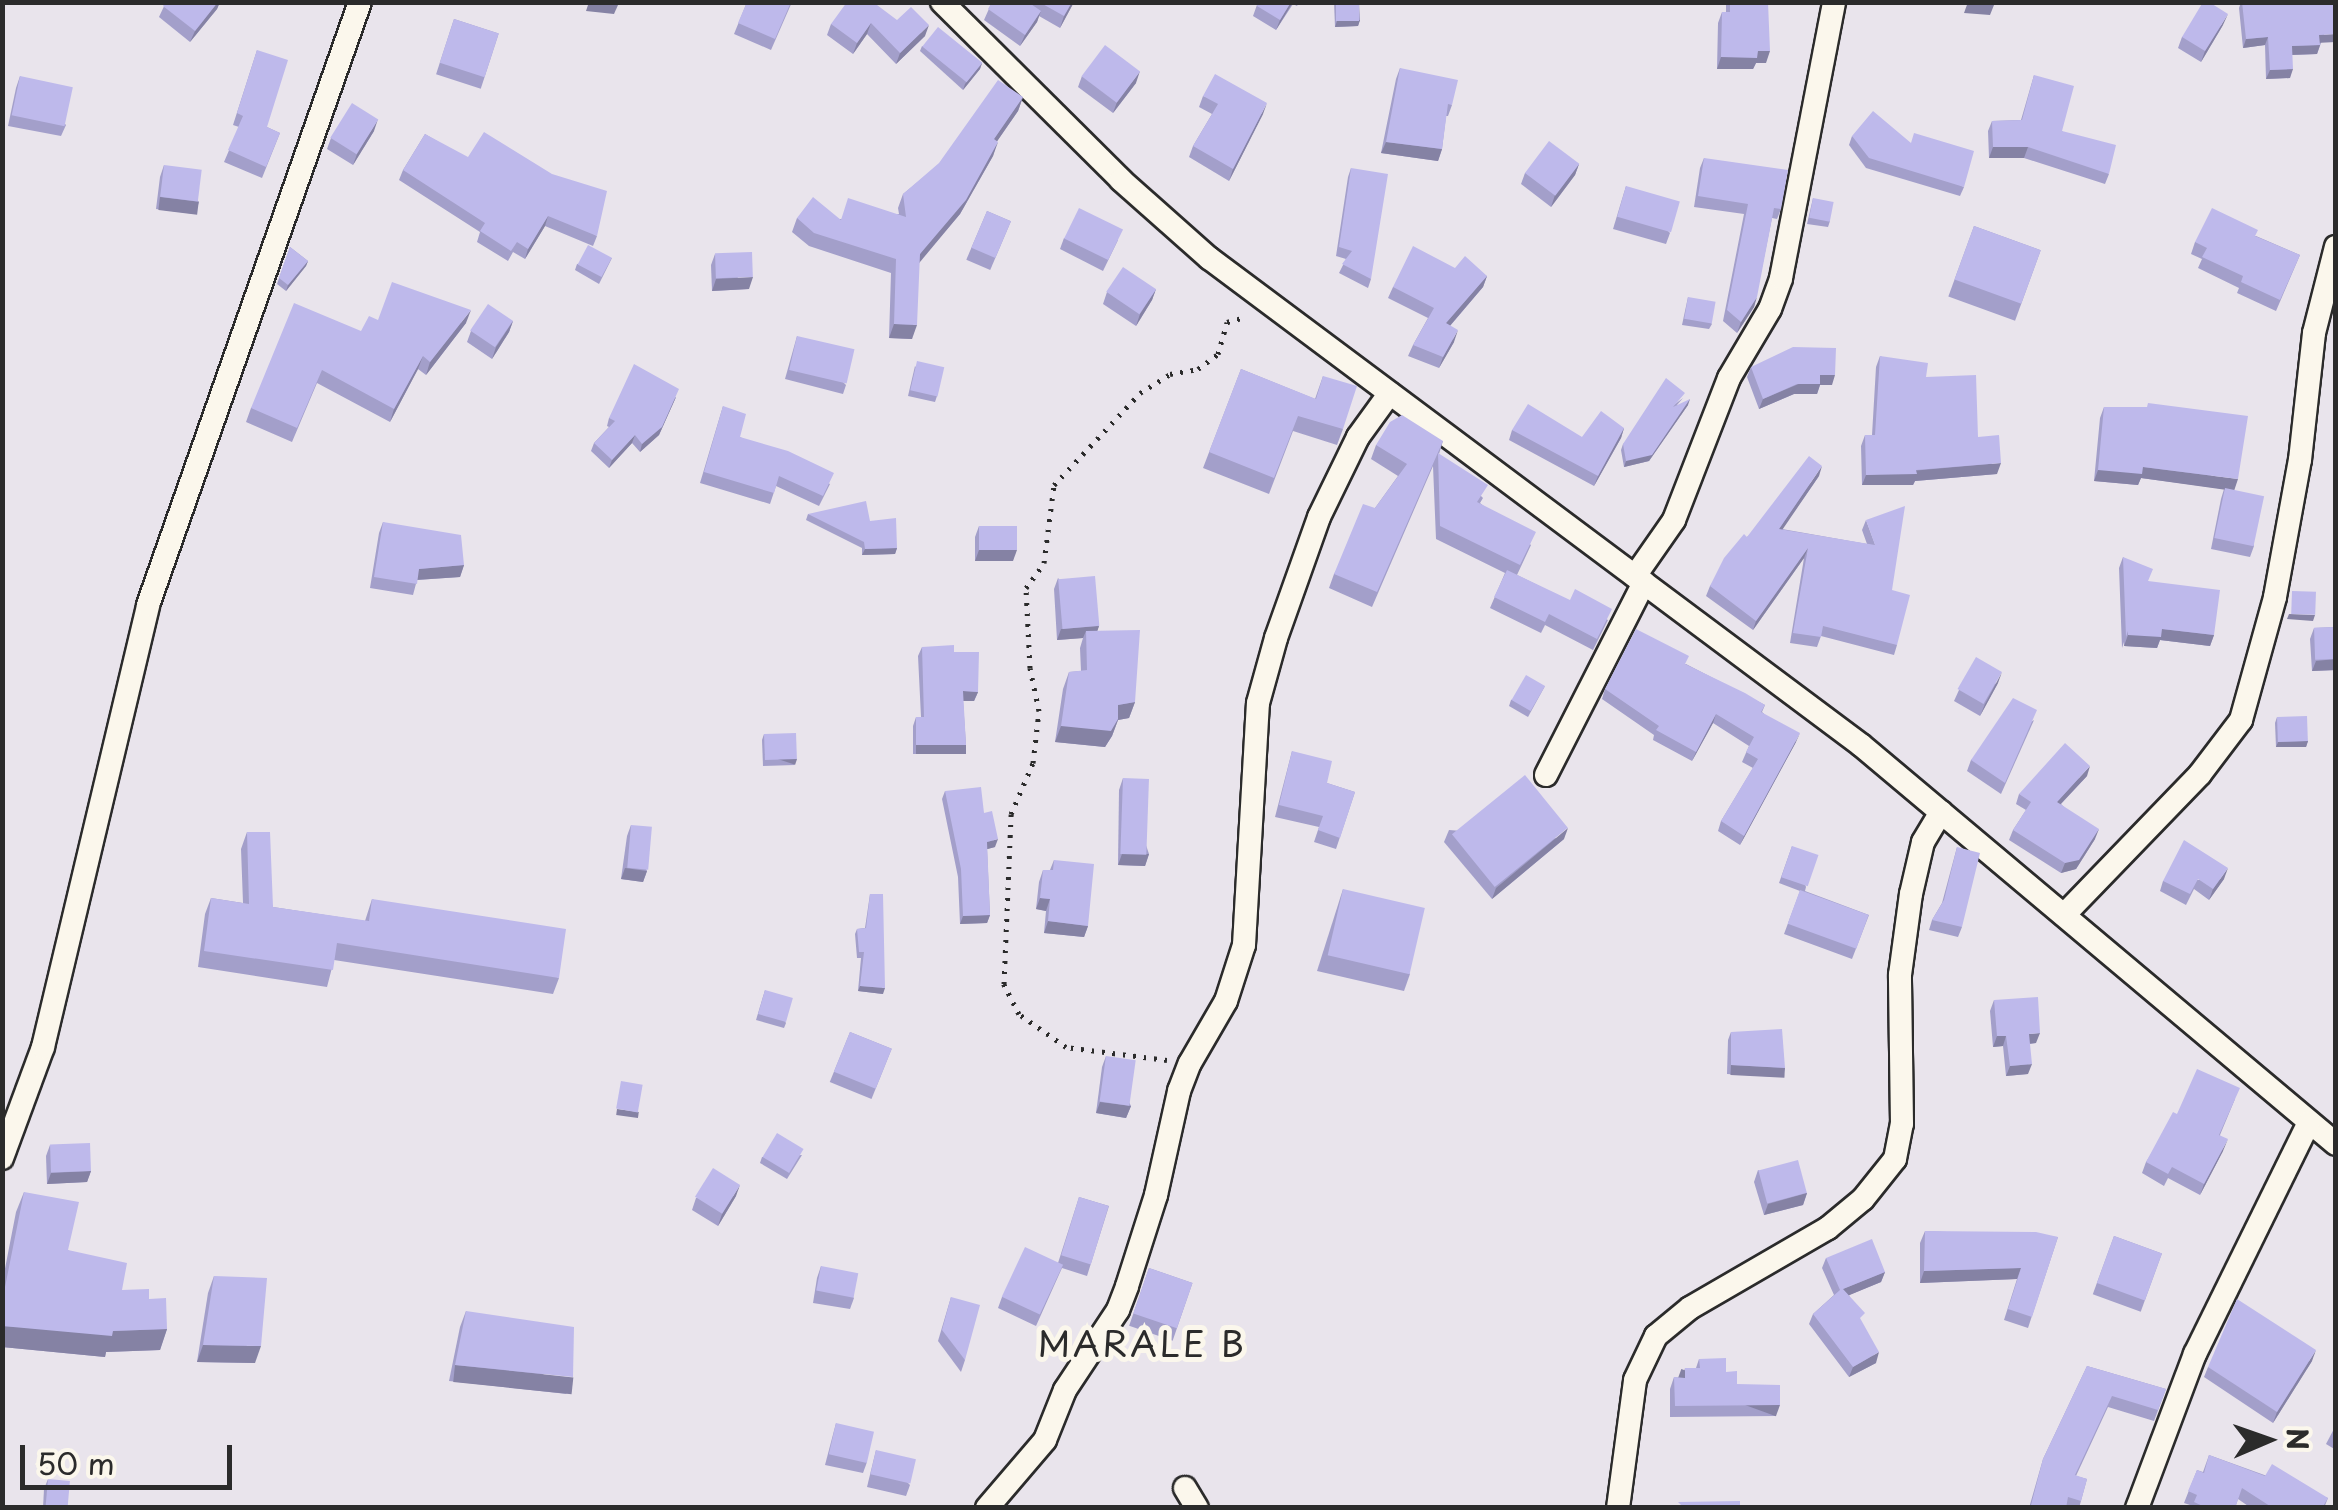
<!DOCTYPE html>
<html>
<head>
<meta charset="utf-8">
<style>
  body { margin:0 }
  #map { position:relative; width:2338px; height:1510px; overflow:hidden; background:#e9e4ec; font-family:"Playpen Sans",sans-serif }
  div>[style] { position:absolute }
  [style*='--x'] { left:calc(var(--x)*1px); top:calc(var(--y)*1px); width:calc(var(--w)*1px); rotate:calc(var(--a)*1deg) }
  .path>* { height:5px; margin-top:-2.5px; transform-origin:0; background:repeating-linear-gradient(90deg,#2b2b2b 0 2.5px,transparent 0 10.5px) }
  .roads { filter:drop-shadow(2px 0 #2b2b2b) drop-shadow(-2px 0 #2b2b2b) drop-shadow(0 2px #2b2b2b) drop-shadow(0 -2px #2b2b2b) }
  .minor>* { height:22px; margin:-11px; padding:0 11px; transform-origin:11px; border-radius:11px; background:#fbf7ec }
  .wall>* { inset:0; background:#a39fca; transform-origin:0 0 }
  .shaded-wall>* { inset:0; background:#8582a4; transform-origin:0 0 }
  .building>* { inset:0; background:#beb9eb; transform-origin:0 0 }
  span { translate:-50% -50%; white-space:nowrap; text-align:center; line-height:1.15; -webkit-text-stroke:10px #fbf7ec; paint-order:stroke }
  .quarter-label { font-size:35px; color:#2b2b2b; letter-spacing:2.5px }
  .frame { position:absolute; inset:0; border:5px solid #2b2b2b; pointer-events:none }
  .north { position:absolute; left:2218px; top:1390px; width:100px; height:100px; -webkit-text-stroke:8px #fbf7ec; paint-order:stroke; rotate:88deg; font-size:28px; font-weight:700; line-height:40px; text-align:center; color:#2b2b2b }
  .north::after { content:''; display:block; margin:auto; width:35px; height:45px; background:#2b2b2b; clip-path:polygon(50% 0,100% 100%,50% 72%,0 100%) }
  .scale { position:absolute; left:20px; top:1445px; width:212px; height:45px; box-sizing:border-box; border:5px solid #2b2b2b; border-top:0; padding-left:12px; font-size:30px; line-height:35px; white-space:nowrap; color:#2b2b2b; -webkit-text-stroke:8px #fbf7ec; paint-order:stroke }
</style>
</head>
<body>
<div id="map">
  <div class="path">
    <i style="--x:1167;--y:1060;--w:102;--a:-172.7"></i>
    <i style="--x:1066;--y:1047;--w:57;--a:-144.9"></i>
    <i style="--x:1019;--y:1014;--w:34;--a:-117"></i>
    <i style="--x:1004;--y:984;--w:170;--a:-87.6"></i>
    <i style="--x:1011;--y:814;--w:56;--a:-66.7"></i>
    <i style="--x:1033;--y:763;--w:52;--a:-83.4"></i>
    <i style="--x:1039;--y:711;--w:44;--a:-101.8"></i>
    <i style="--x:1030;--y:668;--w:80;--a:-92.9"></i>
    <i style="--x:1026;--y:588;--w:31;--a:-54"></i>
    <i style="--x:1044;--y:563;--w:79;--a:-82.7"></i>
    <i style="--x:1054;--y:485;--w:126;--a:-46.9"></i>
    <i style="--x:1140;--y:393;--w:36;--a:-32"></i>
    <i style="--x:1170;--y:374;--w:28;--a:-10"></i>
    <i style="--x:1198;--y:369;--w:25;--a:-37"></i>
    <i style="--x:1218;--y:354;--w:33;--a:-74"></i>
    <i style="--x:1227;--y:322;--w:20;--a:-15"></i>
  </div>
  <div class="roads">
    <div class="minor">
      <i style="--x:942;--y:2;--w:252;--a:44.8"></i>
      <i style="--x:1121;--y:180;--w:118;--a:41.6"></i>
      <i style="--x:1209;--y:258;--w:814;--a:36.76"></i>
      <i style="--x:1861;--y:745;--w:620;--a:40.03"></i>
      <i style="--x:1635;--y:576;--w:68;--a:-55.1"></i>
      <i style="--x:1674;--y:520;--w:152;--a:-68.8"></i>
      <i style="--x:1729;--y:378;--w:80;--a:-59.3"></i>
      <i style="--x:1770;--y:309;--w:33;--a:-70"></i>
      <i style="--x:1781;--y:278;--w:281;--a:-79.1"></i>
      <i style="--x:1546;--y:775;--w:216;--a:-63"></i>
      <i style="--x:2064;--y:915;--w:196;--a:-46"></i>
      <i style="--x:2200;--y:774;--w:68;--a:-52.8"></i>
      <i style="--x:2241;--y:720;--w:128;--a:-74.5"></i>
      <i style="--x:2275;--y:597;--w:139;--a:-79.7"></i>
      <i style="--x:2300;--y:460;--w:128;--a:-83.7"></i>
      <i style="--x:2314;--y:333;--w:89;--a:-75.7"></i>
      <i style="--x:2;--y:1158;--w:118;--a:-69.7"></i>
      <i style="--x:43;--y:1047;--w:454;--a:-76.6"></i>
      <i style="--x:148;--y:605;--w:639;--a:-70.63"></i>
      <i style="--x:1185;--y:1488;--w:23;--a:59"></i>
      <i style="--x:987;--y:1508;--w:89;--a:-49.5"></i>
      <i style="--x:1045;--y:1440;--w:54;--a:-68.2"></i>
      <i style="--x:1065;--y:1390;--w:96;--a:-56.5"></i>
      <i style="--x:1118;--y:1310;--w:26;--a:-69"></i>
      <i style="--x:1127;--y:1286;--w:96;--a:-72.3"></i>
      <i style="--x:1156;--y:1195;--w:107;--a:-77.5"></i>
      <i style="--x:1179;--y:1091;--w:30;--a:-69"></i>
      <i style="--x:1190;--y:1063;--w:72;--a:-59.9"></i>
      <i style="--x:1226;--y:1001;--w:59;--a:-72.2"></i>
      <i style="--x:1244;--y:945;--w:242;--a:-86.7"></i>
      <i style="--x:1258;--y:703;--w:67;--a:-74.5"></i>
      <i style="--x:1276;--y:638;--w:128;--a:-70.4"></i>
      <i style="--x:1319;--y:517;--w:89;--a:-64"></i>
      <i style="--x:1358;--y:437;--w:54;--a:-54"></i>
      <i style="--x:1618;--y:1508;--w:129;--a:-82.4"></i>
      <i style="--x:1635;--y:1380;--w:49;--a:-64.5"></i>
      <i style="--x:1656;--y:1336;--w:44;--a:-39.5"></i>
      <i style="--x:1690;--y:1308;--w:160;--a:-30.1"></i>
      <i style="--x:1828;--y:1228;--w:45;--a:-39.6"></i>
      <i style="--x:1863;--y:1199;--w:51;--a:-51.3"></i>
      <i style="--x:1895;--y:1159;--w:36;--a:-79"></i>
      <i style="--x:1902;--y:1124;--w:149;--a:-90.8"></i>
      <i style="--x:1900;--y:975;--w:82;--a:-82.3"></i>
      <i style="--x:1911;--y:894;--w:53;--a:-77"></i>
      <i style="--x:1923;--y:842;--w:35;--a:-59"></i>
      <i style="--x:2137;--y:1508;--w:165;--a:-69.4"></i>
      <i style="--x:2195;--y:1354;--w:258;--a:-63.8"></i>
    </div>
  </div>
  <div class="wall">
    <i style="clip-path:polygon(166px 2px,220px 2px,217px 9px,190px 42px,159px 17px)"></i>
    <i style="clip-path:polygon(747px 2px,792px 2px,771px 50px,734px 34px)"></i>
    <i style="clip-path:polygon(992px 2px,1074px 2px,1060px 28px,1039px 16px,1037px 22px,1020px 46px,984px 20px)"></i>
    <i style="clip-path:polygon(1258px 2px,1299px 2px,1297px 6px,1293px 4px,1276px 30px,1253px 16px)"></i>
    <i style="clip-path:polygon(1334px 2px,1359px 2px,1360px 20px,1358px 26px,1335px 27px)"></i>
    <i style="clip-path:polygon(1726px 2px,1768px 2px,1766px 63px,1756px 63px,1753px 69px,1717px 69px,1718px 23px,1722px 12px,1726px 12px)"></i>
    <i style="clip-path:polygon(2241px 2px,2336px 2px,2317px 54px,2292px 55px,2290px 78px,2266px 79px,2265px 45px,2243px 48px,2239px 8px)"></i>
    <i style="left:454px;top:19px;width:47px;height:58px;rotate:18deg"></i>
    <i style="clip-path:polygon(897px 20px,925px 36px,896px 64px,867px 34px,853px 54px,827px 35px,831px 24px)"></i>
    <i style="clip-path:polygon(2223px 25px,2201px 62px,2178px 48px,2182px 37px)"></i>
    <i style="clip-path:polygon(922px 46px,982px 63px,980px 69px,963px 90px,920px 51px)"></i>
    <i style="clip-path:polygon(257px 50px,267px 127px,280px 133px,262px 178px,224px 162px,239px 127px,233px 125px)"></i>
    <i style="clip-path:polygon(1400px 68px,1452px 105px,1448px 116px,1446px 116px,1442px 149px,1438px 161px,1381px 153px,1396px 79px)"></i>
    <i style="clip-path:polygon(2034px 75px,2062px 131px,2109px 174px,2105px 184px,2024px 158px,1989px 158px,1988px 131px,1992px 121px,2021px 120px)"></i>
    <i style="clip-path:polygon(20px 76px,66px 125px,61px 136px,8px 126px,16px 88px)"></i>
    <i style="clip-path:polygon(1082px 76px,1136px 83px,1113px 113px,1078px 87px)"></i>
    <i style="clip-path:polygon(1203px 96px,1263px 114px,1229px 181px,1189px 157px,1193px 146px,1212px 114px,1199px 107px)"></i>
    <i style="clip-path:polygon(1023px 97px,1018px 111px,997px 141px,993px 156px,960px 214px,919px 262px,912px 339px,889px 338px,891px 273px,809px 246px,792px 232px,797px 218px,840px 219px,899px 214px,898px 208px,903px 194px)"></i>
    <i style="clip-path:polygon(374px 131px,353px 165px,327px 149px,331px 138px)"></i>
    <i style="clip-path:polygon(425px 134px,597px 236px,593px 246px,545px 226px,525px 259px,513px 252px,508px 261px,477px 242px,480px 232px,399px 180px,403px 170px)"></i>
    <i style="clip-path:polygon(1852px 136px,1964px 187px,1960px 196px,1866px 168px,1849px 145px)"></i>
    <i style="clip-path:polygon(1704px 158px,1781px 209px,1777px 219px,1772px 218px,1754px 307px,1737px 333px,1723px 321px,1744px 214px,1694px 207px,1700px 168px)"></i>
    <i style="clip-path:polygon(1579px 164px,1575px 175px,1551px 207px,1521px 184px,1525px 173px)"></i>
    <i style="clip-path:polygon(164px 165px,199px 202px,195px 214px,156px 209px,160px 177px)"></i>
    <i style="clip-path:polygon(1351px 168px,1371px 279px,1368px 288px,1339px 273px,1346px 259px,1336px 256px,1348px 177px)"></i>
    <i style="clip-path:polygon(1626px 186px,1670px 233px,1666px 244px,1613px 229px)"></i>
    <i style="clip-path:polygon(1813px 198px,1830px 221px,1828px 227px,1807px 224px)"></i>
    <i style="left:987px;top:211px;width:26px;height:53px;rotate:23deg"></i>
    <i style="left:1974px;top:226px;width:71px;height:75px;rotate:20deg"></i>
    <i style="clip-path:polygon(2256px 236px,2300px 255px,2276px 311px,2237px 293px,2239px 288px,2198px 268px,2202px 259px,2191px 254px,2195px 242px)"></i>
    <i style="clip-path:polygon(1064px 238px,1118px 240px,1103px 271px,1060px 249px)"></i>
    <i style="clip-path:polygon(290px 247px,308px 261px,306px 266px,286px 291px,277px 284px)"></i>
    <i style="clip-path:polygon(715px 254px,749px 289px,712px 291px,711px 265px)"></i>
    <i style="clip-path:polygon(612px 258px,599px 284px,575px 270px,577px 264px)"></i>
    <i style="clip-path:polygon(1455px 268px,1487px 276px,1483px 287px,1450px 326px,1454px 342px,1439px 368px,1408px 356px,1413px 345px,1428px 318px,1388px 298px,1393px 287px)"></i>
    <i style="clip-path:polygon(1156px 289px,1152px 300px,1136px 326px,1103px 304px,1107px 292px)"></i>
    <i style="clip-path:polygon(1688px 297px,1712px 324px,1709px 329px,1682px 325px)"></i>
    <i style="clip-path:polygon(378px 320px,466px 323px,426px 375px,418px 369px,390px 422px,317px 383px,292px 442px,246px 422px,251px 408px)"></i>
    <i style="clip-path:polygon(513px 321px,509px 332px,492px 359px,467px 342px,471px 331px)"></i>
    <i style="clip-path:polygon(797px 336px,846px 385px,843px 394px,785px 379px)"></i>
    <i style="clip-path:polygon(1880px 356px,1926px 377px,1978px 437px,1997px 474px,1915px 481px,1913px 485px,1862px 485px,1861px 446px,1865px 435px,1872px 435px,1876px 367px)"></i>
    <i style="clip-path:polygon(915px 366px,937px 396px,935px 402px,908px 396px)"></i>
    <i style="clip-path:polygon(1751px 367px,1832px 385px,1820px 385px,1817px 394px,1794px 394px,1759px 409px,1747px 377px)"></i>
    <i style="clip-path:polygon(1241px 369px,1315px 399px,1323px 376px,1343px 429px,1337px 445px,1293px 431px,1269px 494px,1203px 468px)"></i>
    <i style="clip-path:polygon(676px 397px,659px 435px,640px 452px,632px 443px,609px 468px,591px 451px,594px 443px,609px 427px,607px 426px,609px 418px)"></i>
    <i style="clip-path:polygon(1683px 398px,1677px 405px,1688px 405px,1649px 461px,1624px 467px,1621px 450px,1623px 444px)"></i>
    <i style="clip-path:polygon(723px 406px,740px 437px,830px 484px,819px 506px,776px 486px,770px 504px,700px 483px)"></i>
    <i style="clip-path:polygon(2104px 407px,2234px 490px,2254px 546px,2250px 557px,2211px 549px,2221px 499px,2224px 489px,2141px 478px,2138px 485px,2094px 481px,2100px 418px)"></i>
    <i style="clip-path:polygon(1624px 428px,1621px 438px,1594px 486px,1509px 440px,1512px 430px,1582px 437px)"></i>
    <i style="clip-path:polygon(1443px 441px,1439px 454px,1483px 498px,1480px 503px,1531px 545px,1517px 575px,1608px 620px,1593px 650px,1545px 625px,1541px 633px,1490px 608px,1505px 573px,1436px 539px,1433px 466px,1372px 607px,1329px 588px,1334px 574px,1375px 508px,1398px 476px,1371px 459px,1376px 445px)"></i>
    <i style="clip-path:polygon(1819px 476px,1782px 529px,1867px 544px,1862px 530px,1866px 520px,1892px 590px,1897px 645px,1894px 655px,1821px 636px,1817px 647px,1790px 643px,1804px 558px,1753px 630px,1706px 596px,1710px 586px,1747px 537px)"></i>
    <i style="clip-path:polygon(808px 514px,870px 521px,897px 548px,895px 554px,862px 555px,862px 548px,806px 520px)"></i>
    <i style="clip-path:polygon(383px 522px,464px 565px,460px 577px,417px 580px,413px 595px,370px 588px,379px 533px)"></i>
    <i style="clip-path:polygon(979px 526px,1013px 561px,975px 561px,975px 537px)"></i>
    <i style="clip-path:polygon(2123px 557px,2148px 581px,2214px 635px,2210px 646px,2160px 640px,2157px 648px,2124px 646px,2124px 642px,2122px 648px,2119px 568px)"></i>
    <i style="clip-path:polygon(1058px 578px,1099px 626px,1097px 631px,1135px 702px,1129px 718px,1118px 720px,1112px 736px,1105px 747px,1055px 742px,1063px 689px,1069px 672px,1081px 671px,1080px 648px,1083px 638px,1057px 640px,1054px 589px)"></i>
    <i style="clip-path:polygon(2335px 627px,2336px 670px,2312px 671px,2310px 639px,2314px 628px)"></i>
    <i style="clip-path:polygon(922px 647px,954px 652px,978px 692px,974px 701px,963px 701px,966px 745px,963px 754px,913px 754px,913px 726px,916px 717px,921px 717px,918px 656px)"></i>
    <i style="clip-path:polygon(1686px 664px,1765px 705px,1762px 712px,1796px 742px,1740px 845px,1718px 831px,1721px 821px,1753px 768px,1742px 762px,1749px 746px,1713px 723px,1692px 761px,1653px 740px,1654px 735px,1602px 699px,1605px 689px)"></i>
    <i style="clip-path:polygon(1998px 683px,1980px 716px,1954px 701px,1959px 690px)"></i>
    <i style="clip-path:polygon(1545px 686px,1528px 717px,1509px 706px,1511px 700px)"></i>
    <i style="clip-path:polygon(2277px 717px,2308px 741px,2306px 747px,2276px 747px,2275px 723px)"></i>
    <i style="clip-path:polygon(2034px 720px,2001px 794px,1967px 771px,1971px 760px)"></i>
    <i style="clip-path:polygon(764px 734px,795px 765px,763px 766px,762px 740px)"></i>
    <i style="clip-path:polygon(1292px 751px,1327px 783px,1355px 792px,1336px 849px,1314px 842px,1319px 827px,1275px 817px)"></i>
    <i style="clip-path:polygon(2087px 776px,2061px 804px,2095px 839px,2076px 869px,2061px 873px,2009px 840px,2013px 830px,2026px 810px,2016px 804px,2019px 794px)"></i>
    <i style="clip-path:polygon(1123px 778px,1149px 854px,1145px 866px,1118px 865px,1119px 790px)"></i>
    <i style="clip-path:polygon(945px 791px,984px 813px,995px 847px,987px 849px,990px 915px,987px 923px,960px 924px,958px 877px,942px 799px)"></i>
    <i style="clip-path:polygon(631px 825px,647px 871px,643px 882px,621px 879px,627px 836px)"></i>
    <i style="clip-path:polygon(1449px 830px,1564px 839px,1492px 899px,1444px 842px)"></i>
    <i style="clip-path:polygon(247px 832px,273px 907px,365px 921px,372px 899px,559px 978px,553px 994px,334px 960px,327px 987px,198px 967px,205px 914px,211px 898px,243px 903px,241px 849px)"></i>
    <i style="clip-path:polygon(1792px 846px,1806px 887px,1805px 891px,1869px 915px,1852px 959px,1784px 934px,1800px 891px,1779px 883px)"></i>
    <i style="clip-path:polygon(1957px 847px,1962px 927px,1958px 937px,1929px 930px,1932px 920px,1942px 903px)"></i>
    <i style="clip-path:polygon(1054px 860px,1088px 926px,1084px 937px,1044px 933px,1046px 911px,1036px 909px,1039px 882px,1043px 870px,1050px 870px)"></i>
    <i style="clip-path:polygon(2224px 879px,2209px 900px,2194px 889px,2186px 905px,2160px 891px,2163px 881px)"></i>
    <i style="clip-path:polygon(1343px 889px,1410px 974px,1404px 991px,1317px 971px)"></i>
    <i style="clip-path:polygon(870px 894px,883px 994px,858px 991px,861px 958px,857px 958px,855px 934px,857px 929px,865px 928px)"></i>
    <i style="clip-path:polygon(765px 990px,786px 1023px,784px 1028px,756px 1020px)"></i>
    <i style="clip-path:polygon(1994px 1000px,2036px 1043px,2030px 1044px,2028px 1074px,2006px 1076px,2003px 1046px,1993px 1047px,1990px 1011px)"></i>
    <i style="left:850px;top:1032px;width:45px;height:54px;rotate:22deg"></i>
    <i style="clip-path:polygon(1731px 1032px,1785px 1068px,1782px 1077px,1727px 1074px,1728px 1040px)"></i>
    <i style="clip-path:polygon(1106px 1056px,1131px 1106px,1126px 1118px,1096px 1113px,1102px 1067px)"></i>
    <i style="clip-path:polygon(2235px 1099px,2220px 1135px,2223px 1151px,2200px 1195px,2168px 1178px,2164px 1186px,2142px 1173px,2146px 1162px,2177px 1114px)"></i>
    <i style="clip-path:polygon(50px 1145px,91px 1171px,87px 1182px,47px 1184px,46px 1156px)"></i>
    <i style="clip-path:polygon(802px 1155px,787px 1179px,760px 1163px,762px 1157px)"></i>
    <i style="clip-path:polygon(1758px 1170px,1807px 1193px,1803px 1205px,1764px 1215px,1754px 1182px)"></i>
    <i style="clip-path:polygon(24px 1192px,68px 1250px,122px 1290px,149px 1299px,167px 1329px,160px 1350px,106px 1352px,105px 1357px,2px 1347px,2px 1284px,16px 1212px)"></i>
    <i style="clip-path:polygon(736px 1196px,718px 1226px,692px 1210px,696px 1198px)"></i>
    <i style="clip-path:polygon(1079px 1197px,1109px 1206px,1087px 1276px,1062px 1268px,1036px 1326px,998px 1308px,1002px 1297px,1058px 1263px)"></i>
    <i style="clip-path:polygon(1925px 1231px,2058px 1237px,2028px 1328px,2004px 1320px,2017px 1279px,1920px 1283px,1920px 1243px)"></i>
    <i style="left:2114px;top:1236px;width:51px;height:62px;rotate:20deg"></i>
    <i style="clip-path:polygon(1826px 1258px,1885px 1272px,1881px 1282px,1849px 1295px,1876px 1363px,1849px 1377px,1809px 1324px,1813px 1314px,1834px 1295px,1822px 1268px)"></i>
    <i style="clip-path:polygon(821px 1266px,854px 1298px,850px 1309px,813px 1303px,817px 1278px)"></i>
    <i style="left:1149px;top:1268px;width:46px;height:61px;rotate:19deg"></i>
    <i style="clip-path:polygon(214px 1276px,255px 1363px,197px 1362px,208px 1293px)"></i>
    <i style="clip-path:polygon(951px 1297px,965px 1360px,961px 1372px,938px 1341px)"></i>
    <i style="clip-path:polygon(466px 1311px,567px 1394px,449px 1381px,460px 1327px)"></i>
    <i style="clip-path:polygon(1699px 1359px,1726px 1372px,1737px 1384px,1776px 1416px,1670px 1417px,1670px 1389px,1674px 1377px,1682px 1378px,1685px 1368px,1696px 1368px)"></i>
    <i style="clip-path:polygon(2312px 1361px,2273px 1423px,2204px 1377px,2208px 1367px)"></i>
    <i style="clip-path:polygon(2087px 1366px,2166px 1389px,2154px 1421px,2108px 1407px,2076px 1476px,2087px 1479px,2079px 1508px,2029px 1508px,2043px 1459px)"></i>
    <i style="clip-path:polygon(836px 1423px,867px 1462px,863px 1473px,825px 1465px)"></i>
    <i style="clip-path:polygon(2336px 1425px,2336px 1450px,2326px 1444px)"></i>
    <i style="clip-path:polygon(876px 1450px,910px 1485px,906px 1496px,867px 1487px)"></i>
    <i style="clip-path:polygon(2209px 1455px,2328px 1498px,2324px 1508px,2251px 1508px,2238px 1499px,2235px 1508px,2192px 1508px,2193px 1506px,2184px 1503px,2197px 1470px,2203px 1472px)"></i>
    <i style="clip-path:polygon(48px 1479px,69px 1508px,43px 1508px,44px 1489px)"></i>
  </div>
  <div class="shaded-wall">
    <i style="clip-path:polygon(218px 2px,220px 2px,217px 9px,190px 42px,195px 31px)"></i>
    <i style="clip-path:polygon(589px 2px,600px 2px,618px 5px,614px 14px,586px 11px)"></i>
    <i style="clip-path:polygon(1072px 2px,1074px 2px,1060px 28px,1064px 16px)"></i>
    <i style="clip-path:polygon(1291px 2px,1293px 2px,1276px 30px,1280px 20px)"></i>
    <i style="clip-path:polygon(1968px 2px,1994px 5px,1990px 15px,1964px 13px)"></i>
    <i style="clip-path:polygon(1041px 11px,1037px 22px,1020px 46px,1025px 35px)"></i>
    <i style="clip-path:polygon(2228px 14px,2223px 25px,2201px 62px,2205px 51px)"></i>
    <i style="clip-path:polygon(1360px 20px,1358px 26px,1335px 27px,1337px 21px)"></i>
    <i style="clip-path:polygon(871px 23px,867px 34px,853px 54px,857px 43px)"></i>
    <i style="clip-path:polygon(929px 25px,925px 36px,896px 64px,900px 53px)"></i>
    <i style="clip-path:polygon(2336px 34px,2336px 42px,2316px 43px,2319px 35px)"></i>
    <i style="clip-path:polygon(2268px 37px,2265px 45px,2243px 48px,2246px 39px)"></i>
    <i style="clip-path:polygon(2320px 45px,2317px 54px,2289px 55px,2292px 46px)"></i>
    <i style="clip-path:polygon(1758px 51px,1770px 51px,1766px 63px,1756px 63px,1753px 69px,1717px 69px,1721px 57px)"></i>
    <i style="clip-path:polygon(982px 63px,980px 69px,963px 90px,965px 84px)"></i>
    <i style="clip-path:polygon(2293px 69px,2290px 78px,2266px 79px,2270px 70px)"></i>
    <i style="clip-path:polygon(1140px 71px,1136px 83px,1113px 113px,1117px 102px)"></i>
    <i style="clip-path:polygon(1023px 97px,1018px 111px,989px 153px,994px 139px)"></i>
    <i style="clip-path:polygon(1267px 103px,1263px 114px,1229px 181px,1233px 169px)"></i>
    <i style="clip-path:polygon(378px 119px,374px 131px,353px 165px,357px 154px)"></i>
    <i style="clip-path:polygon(998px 142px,993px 156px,960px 214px,915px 268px,920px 254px)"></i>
    <i style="clip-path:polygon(1386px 142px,1442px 149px,1438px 161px,1381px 153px)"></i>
    <i style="clip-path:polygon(1993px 147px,2028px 147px,2024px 158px,1989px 158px)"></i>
    <i style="clip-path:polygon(1579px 164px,1575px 175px,1551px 207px,1555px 195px)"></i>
    <i style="left:160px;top:197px;width:39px;height:13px;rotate:7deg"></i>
    <i style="clip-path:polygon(548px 216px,545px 226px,525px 259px,528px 249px)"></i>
    <i style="clip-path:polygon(308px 261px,306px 266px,286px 291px,288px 285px)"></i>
    <i style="clip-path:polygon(1487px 276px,1483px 287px,1442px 335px,1446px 323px)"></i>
    <i style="clip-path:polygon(753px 277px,749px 289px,712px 291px,716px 279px)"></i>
    <i style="clip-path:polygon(1156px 289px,1152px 300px,1136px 326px,1140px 314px)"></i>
    <i style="clip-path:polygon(1757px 297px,1754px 307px,1737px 333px,1741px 322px)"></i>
    <i style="clip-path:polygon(471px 310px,466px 323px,426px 375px,430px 362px)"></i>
    <i style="clip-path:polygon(513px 321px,509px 332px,492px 359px,496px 347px)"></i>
    <i style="clip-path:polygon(894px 324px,917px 325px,912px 339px,889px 338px)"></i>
    <i style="clip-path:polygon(1458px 330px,1454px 342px,1439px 368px,1443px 357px)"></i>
    <i style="clip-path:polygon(423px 356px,418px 369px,390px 422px,394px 409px)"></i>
    <i style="clip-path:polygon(1820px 375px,1835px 375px,1832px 385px,1820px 385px,1817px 394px,1794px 394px,1759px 409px,1763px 399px)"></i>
    <i style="clip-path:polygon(676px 397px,659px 435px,640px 452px,642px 444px)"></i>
    <i style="clip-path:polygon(1690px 399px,1688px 405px,1649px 461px,1624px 467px,1626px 461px)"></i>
    <i style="clip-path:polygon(1624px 428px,1621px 438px,1594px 486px,1598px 476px)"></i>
    <i style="clip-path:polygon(635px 435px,632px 443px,609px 468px,612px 460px)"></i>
    <i style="clip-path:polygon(2001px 463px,1997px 474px,1915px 481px,1913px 485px,1862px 485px,1866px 475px)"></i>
    <i style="clip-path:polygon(1822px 466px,1819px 476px,1776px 539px,1779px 529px)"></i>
    <i style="clip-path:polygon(2143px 467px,2238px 479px,2234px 491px,2141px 478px,2138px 485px,2094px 481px,2098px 470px)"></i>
    <i style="clip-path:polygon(897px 548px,895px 554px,862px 555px,865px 549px)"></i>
    <i style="clip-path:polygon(1808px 548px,1804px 558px,1753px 630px,1756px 621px)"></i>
    <i style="clip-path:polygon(979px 550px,1017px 550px,1013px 561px,975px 561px)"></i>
    <i style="clip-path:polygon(464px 565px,460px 577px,415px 580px,419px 569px)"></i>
    <i style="clip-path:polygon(2289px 614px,2315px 615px,2313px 621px,2287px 619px)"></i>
    <i style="clip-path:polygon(1099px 626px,1095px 638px,1086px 631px,1083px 638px,1057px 640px,1061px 629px)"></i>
    <i style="clip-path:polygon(2162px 629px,2214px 635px,2210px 646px,2160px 640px,2157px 648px,2124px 646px,2128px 635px)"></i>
    <i style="clip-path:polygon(2336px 659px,2336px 670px,2312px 671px,2316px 661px)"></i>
    <i style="clip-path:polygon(2002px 672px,1998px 683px,1980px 716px,1985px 704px)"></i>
    <i style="clip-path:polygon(963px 691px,978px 692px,974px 701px,959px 701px)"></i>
    <i style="clip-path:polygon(1135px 702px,1129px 718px,1118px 720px,1112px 736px,1105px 747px,1055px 742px,1061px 726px,1118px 705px)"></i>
    <i style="clip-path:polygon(1716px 714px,1713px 723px,1692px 761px,1696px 752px)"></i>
    <i style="clip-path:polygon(1800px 733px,1796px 742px,1740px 845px,1744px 836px)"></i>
    <i style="clip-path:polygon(2308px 741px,2306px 747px,2276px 747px,2278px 742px)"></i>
    <i style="left:916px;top:745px;width:50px;height:9px"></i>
    <i style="left:797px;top:759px;width:6px;height:32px;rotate:108deg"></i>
    <i style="clip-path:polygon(2090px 766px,2087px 776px,2054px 811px,2057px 802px)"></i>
    <i style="clip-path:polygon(1568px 828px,1564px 839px,1492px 899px,1496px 888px)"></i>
    <i style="clip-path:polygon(2099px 829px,2095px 839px,2076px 869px,2061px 873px,2065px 863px)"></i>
    <i style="clip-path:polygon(998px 839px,995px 847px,984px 850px,987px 842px)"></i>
    <i style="clip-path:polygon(1122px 854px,1149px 854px,1145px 866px,1118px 865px)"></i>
    <i style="clip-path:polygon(625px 868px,647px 871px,643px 882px,621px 879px)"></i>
    <i style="clip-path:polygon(2228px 868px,2224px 879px,2209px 900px,2213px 889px)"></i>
    <i style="clip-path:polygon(1040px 898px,1050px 899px,1046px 911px,1036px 909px)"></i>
    <i style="clip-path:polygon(990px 915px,987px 923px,960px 924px,963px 916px)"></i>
    <i style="clip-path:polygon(1048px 921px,1088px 926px,1084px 937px,1044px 933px)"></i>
    <i style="clip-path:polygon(860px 986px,885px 988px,883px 994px,858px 991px)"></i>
    <i style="clip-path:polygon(2040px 1033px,2036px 1043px,2025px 1044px,2029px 1034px)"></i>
    <i style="clip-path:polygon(1997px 1036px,2006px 1036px,2003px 1046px,1993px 1047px)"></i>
    <i style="clip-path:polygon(2032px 1064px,2028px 1074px,2006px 1076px,2010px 1066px)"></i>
    <i style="left:1731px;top:1065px;width:54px;height:10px;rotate:3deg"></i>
    <i style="clip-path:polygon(1100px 1102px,1131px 1106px,1126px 1118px,1096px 1113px)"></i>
    <i style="left:617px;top:1109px;width:22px;height:6px;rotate:8deg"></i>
    <i style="clip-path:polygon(2228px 1139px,2223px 1151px,2200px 1195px,2204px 1184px)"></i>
    <i style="clip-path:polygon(91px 1171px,87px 1182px,47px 1184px,51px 1173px)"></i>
    <i style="clip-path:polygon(740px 1185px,736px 1196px,718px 1226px,722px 1214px)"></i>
    <i style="clip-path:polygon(1807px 1193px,1803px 1205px,1764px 1215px,1768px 1204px)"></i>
    <i style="clip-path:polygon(2021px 1268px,2017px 1279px,1920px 1283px,1924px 1271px)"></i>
    <i style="clip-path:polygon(1885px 1272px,1881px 1282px,1840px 1299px,1843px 1289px)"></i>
    <i style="clip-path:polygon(2px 1326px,113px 1331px,167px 1329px,160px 1350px,106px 1352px,105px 1357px,2px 1347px)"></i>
    <i style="clip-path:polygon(203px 1345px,261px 1346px,255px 1363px,197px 1362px)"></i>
    <i style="clip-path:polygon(2316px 1350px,2312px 1361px,2273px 1423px,2277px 1412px)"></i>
    <i style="clip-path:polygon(1879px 1352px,1876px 1363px,1849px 1377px,1853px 1367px)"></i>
    <i style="left:455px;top:1365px;width:119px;height:17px;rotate:6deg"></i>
    <i style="left:1780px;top:1405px;width:12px;height:105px;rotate:110deg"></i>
  </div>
  <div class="building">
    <i style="clip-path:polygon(166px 2px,218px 2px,195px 31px,163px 6px)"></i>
    <i style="clip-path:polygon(747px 2px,791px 2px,775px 39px,738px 23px)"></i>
    <i style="clip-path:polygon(847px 2px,873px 2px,897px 20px,911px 7px,929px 25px,900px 53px,871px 23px,857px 43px,831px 24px)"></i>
    <i style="clip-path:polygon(992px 2px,1028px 2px,1041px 11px,1025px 35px,988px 9px)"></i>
    <i style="clip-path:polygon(1039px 2px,1072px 2px,1064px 16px)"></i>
    <i style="clip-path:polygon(1258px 2px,1291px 2px,1280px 20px,1257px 6px)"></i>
    <i style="left:1336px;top:2px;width:23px;height:19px"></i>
    <i style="clip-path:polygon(1730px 2px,1768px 2px,1770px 51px,1758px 51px,1757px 58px,1721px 57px,1722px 12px,1730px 12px)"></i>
    <i style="clip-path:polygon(2203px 2px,2209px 2px,2228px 14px,2205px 51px,2182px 37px)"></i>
    <i style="clip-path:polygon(2242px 2px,2336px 2px,2336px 34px,2319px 35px,2320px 45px,2292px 46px,2293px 69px,2270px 70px,2268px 37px,2246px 39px)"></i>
    <i style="left:454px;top:19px;width:47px;height:46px;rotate:18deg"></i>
    <i style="left:938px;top:27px;width:57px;height:25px;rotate:39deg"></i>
    <i style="left:1105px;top:45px;width:44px;height:39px;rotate:37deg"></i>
    <i style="clip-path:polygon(257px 50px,288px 60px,267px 127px,280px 133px,266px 167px,228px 150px,243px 116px,237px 113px)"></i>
    <i style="clip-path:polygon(1400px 68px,1458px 80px,1452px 105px,1448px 104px,1442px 149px,1386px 142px)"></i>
    <i style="clip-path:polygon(1215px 74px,1267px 103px,1233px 169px,1193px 146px,1218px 104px,1203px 96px)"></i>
    <i style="clip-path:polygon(2034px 75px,2074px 86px,2062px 131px,2116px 145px,2109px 174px,2028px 147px,1993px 147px,1992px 121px,2022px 120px)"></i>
    <i style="left:20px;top:76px;width:54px;height:40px;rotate:12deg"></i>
    <i style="clip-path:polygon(998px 80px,1023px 97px,994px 139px,998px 142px,966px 200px,920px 254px,917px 325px,894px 324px,896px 259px,814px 233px,797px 218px,813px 197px,841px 220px,848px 198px,906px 217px,903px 194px,939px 163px)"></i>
    <i style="left:352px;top:103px;width:31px;height:41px;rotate:32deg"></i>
    <i style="clip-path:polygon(1873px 111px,1911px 143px,1914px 133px,1974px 151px,1964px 187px,1869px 158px,1852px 136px)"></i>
    <i style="clip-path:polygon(484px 132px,552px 174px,607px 191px,597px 236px,548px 216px,528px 249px,517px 242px,511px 251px,480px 231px,485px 223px,403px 170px,425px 134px,468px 157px)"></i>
    <i style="left:1549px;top:141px;width:38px;height:40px;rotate:37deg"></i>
    <i style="clip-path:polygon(1704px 158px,1788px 170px,1781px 209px,1774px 208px,1757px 297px,1741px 322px,1727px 310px,1748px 204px,1698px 196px)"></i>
    <i style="left:164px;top:165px;width:38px;height:32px;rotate:7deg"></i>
    <i style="clip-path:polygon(1351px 168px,1388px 174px,1371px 279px,1342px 264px,1352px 251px,1339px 247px)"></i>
    <i style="left:1626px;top:186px;width:56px;height:32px;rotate:16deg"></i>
    <i style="left:1813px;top:198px;width:21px;height:20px;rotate:11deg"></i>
    <i style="left:1079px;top:208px;width:49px;height:34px;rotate:26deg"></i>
    <i style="clip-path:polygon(2212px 208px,2258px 230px,2255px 236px,2300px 255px,2280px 300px,2241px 282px,2243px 276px,2202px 257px,2207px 248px,2195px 242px)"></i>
    <i style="left:987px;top:211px;width:26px;height:40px;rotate:23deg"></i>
    <i style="left:1974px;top:226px;width:71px;height:57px;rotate:20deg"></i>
    <i style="left:588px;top:245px;width:27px;height:22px;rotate:28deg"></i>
    <i style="clip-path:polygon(1413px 246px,1455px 268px,1465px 256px,1487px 276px,1446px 323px,1458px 330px,1443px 357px,1413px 345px,1434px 308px,1393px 287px)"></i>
    <i style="clip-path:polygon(290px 247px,308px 261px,288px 285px,279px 278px)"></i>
    <i style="left:752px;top:252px;width:25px;height:37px;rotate:88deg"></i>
    <i style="left:1123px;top:267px;width:40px;height:30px;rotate:34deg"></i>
    <i style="clip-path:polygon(392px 282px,471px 310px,430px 362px,423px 356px,394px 409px,322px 370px,297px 428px,251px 408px,294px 303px,361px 331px,369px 316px,378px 320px)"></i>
    <i style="left:1688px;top:297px;width:28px;height:22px;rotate:10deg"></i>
    <i style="left:488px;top:304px;width:30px;height:32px;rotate:34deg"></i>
    <i style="left:797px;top:336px;width:59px;height:35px;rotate:13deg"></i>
    <i style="clip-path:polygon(1793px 347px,1836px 348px,1835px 375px,1820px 375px,1820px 384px,1797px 384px,1763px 399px,1751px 367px)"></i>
    <i style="clip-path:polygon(1880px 356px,1928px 363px,1926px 377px,1976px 375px,1978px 437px,1999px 435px,2001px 463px,1916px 470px,1917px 474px,1866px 475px,1865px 435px,1875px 435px)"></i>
    <i style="left:917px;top:361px;width:28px;height:30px;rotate:13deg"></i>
    <i style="clip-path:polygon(634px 364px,679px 389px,662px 427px,642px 444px,635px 435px,612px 460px,594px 443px,615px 421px,609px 418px)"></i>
    <i style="clip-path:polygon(1241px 369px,1316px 399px,1323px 376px,1357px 386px,1343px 429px,1298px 416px,1274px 478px,1209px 452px)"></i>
    <i style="clip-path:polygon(1666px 378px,1685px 393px,1673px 407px,1690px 399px,1652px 455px,1626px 461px,1623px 444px)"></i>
    <i style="clip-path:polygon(2148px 403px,2248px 416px,2238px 479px,2143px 467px,2142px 474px,2098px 470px,2104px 407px,2147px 407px)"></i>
    <i style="clip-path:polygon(1528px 404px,1582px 437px,1601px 411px,1624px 428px,1598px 476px,1512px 430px)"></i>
    <i style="clip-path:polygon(723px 406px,746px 414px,740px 437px,788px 451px,834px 473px,823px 496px,779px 476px,774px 493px,704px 472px)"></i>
    <i style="clip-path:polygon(1402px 415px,1443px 441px,1377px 592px,1334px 574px,1363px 504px,1375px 508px,1407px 464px,1376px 445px,1390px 422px)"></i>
    <i style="clip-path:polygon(1438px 453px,1488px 485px,1477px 502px,1536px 532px,1520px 565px,1440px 526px)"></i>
    <i style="clip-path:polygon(1809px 456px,1822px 466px,1779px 529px,1875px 545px,1866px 520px,1905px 506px,1892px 590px,1910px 595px,1897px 645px,1823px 626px,1821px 637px,1793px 633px,1808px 548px,1756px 621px,1710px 586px,1724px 558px,1744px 534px,1747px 537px)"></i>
    <i style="left:2225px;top:488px;width:40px;height:51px;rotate:12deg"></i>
    <i style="clip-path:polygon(866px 501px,870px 521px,896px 518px,897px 548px,865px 549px,864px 542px,808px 514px)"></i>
    <i style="clip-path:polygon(383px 522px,461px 535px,464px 565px,419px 569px,417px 584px,374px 577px)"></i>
    <i style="left:979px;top:526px;width:38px;height:24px"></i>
    <i style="clip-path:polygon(2123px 557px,2153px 569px,2148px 581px,2220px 590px,2214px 635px,2162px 629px,2161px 637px,2128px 635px,2128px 631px,2126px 637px)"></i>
    <i style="clip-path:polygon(1507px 570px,1570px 600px,1575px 589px,1612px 609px,1597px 639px,1549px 614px,1545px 622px,1494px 597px)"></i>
    <i style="left:1095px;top:576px;width:50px;height:37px;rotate:85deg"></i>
    <i style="left:2292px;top:591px;width:24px;height:23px;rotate:2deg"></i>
    <i style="left:2335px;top:627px;width:32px;height:21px;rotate:88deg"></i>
    <i style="clip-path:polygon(1636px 629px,1689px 656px,1685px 664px,1745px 693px,1765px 705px,1761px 712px,1800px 733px,1744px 836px,1721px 821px,1758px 759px,1746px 752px,1754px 737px,1716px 714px,1696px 752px,1656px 730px,1659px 726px,1605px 689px)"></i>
    <i style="clip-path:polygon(1140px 630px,1135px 702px,1118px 705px,1118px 719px,1111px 731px,1061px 726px,1069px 672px,1087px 670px,1086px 631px)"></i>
    <i style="clip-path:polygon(954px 645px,954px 652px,979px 652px,978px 692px,963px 691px,966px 745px,916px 745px,916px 717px,924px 717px,922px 647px)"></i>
    <i style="left:1976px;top:657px;width:30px;height:37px;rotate:30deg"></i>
    <i style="left:1526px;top:675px;width:22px;height:29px;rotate:30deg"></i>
    <i style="clip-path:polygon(2013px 698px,2037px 710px,2005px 783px,1971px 760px)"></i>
    <i style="left:2307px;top:716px;width:25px;height:30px;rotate:88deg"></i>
    <i style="left:796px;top:733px;width:26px;height:32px;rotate:88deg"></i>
    <i style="clip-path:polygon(2065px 743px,2090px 766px,2057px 802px,2099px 829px,2079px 860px,2065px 863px,2013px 830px,2031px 802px,2019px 794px)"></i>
    <i style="clip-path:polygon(1292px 751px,1332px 761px,1327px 783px,1355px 792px,1340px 838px,1318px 830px,1323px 816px,1279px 805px)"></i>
    <i style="left:1525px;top:775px;width:68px;height:94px;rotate:51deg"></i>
    <i style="left:1123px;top:778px;width:26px;height:76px;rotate:2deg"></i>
    <i style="clip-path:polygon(981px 787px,984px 813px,992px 811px,998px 839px,987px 842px,990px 915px,963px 916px,961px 869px,945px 791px)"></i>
    <i style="left:631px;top:825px;width:21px;height:43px;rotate:5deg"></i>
    <i style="clip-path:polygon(247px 832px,270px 832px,273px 907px,369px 921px,372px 899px,566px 929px,559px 978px,337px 943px,333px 970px,204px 951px,211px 898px,249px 904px)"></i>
    <i style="clip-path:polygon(2184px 840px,2228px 868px,2213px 889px,2198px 879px,2190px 894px,2163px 881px)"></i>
    <i style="left:1792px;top:846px;width:28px;height:33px;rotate:19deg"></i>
    <i style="clip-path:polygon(1957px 847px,1980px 853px,1962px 927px,1932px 920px,1944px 900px)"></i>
    <i style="clip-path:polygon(1054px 860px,1094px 864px,1088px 926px,1048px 921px,1050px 899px,1040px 898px,1043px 870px,1053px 870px)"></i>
    <i style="left:1343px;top:889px;width:84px;height:68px;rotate:13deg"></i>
    <i style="left:1800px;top:890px;width:73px;height:36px;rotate:20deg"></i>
    <i style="clip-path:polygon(870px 894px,883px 894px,885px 988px,860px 986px,864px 952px,859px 952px,857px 929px,866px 928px)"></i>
    <i style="left:765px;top:990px;width:29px;height:25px;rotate:16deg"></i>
    <i style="clip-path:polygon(2038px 997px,2040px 1033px,2029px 1034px,2032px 1064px,2010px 1066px,2006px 1036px,1997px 1036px,1994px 1000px)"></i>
    <i style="clip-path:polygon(1782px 1029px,1785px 1068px,1731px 1065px,1731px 1032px)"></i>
    <i style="left:850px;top:1032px;width:45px;height:43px;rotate:22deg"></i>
    <i style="left:1106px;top:1056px;width:30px;height:46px;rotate:8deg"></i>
    <i style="clip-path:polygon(2197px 1069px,2240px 1088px,2219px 1135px,2228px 1139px,2204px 1184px,2172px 1167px,2168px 1174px,2146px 1162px,2173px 1112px,2177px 1114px)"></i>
    <i style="left:621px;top:1081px;width:22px;height:28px;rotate:10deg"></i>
    <i style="left:777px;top:1133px;width:31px;height:28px;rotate:31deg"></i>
    <i style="left:90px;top:1143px;width:28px;height:40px;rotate:88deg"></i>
    <i style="left:1798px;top:1160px;width:34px;height:41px;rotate:75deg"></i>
    <i style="left:713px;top:1168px;width:32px;height:34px;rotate:32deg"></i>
    <i style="clip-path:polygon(24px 1192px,79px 1202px,68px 1250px,127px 1263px,122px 1290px,149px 1289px,149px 1299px,166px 1298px,167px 1329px,113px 1331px,112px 1336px,2px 1326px,2px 1302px)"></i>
    <i style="left:1079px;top:1197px;width:31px;height:61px;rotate:17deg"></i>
    <i style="clip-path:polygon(1925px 1231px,2036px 1232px,2058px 1237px,2032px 1317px,2008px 1309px,2021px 1268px,1924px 1271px)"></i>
    <i style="left:2114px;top:1236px;width:51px;height:50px;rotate:20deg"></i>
    <i style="clip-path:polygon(1872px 1239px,1885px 1272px,1843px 1289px,1865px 1313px,1860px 1318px,1879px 1352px,1853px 1367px,1813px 1314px,1840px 1290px,1826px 1258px)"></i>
    <i style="left:1025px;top:1247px;width:42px;height:55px;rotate:25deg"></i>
    <i style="left:821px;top:1266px;width:38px;height:25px;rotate:11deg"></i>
    <i style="left:1149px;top:1268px;width:46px;height:48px;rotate:19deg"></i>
    <i style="clip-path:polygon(214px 1276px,267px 1278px,261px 1346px,203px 1345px)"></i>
    <i style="clip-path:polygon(951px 1297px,980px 1305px,965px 1360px,942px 1330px)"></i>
    <i style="clip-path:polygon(2237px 1299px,2316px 1350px,2277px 1412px,2208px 1367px)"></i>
    <i style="clip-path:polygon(466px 1311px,574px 1327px,573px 1377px,455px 1365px)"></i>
    <i style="clip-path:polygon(1726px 1358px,1726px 1372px,1737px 1371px,1737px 1384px,1780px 1385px,1780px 1405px,1675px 1406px,1674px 1377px,1685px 1378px,1685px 1368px,1700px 1368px,1699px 1359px)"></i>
    <i style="clip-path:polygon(2087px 1366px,2166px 1389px,2158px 1410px,2112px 1396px,2075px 1475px,2087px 1479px,2081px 1501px,2068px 1497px,2066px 1508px,2042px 1508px,2031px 1505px,2043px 1459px)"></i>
    <i style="left:836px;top:1423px;width:39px;height:32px;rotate:13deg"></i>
    <i style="left:876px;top:1450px;width:41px;height:25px;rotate:13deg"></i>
    <i style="clip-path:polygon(2209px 1455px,2265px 1476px,2272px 1464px,2328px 1498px,2322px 1508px,2273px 1508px,2242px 1488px,2235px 1508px,2207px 1508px,2194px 1502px,2197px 1495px,2188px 1491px,2197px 1470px,2204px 1473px)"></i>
    <i style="left:48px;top:1479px;width:22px;height:29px;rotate:5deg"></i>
    <i style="clip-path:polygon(1740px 1501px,1740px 1508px,1684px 1508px,1678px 1502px)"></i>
  </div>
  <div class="quarter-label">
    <span style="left:1142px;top:1343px">MARALE B</span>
  </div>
  <div class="frame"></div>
  <div class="north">N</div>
  <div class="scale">50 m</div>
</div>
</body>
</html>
